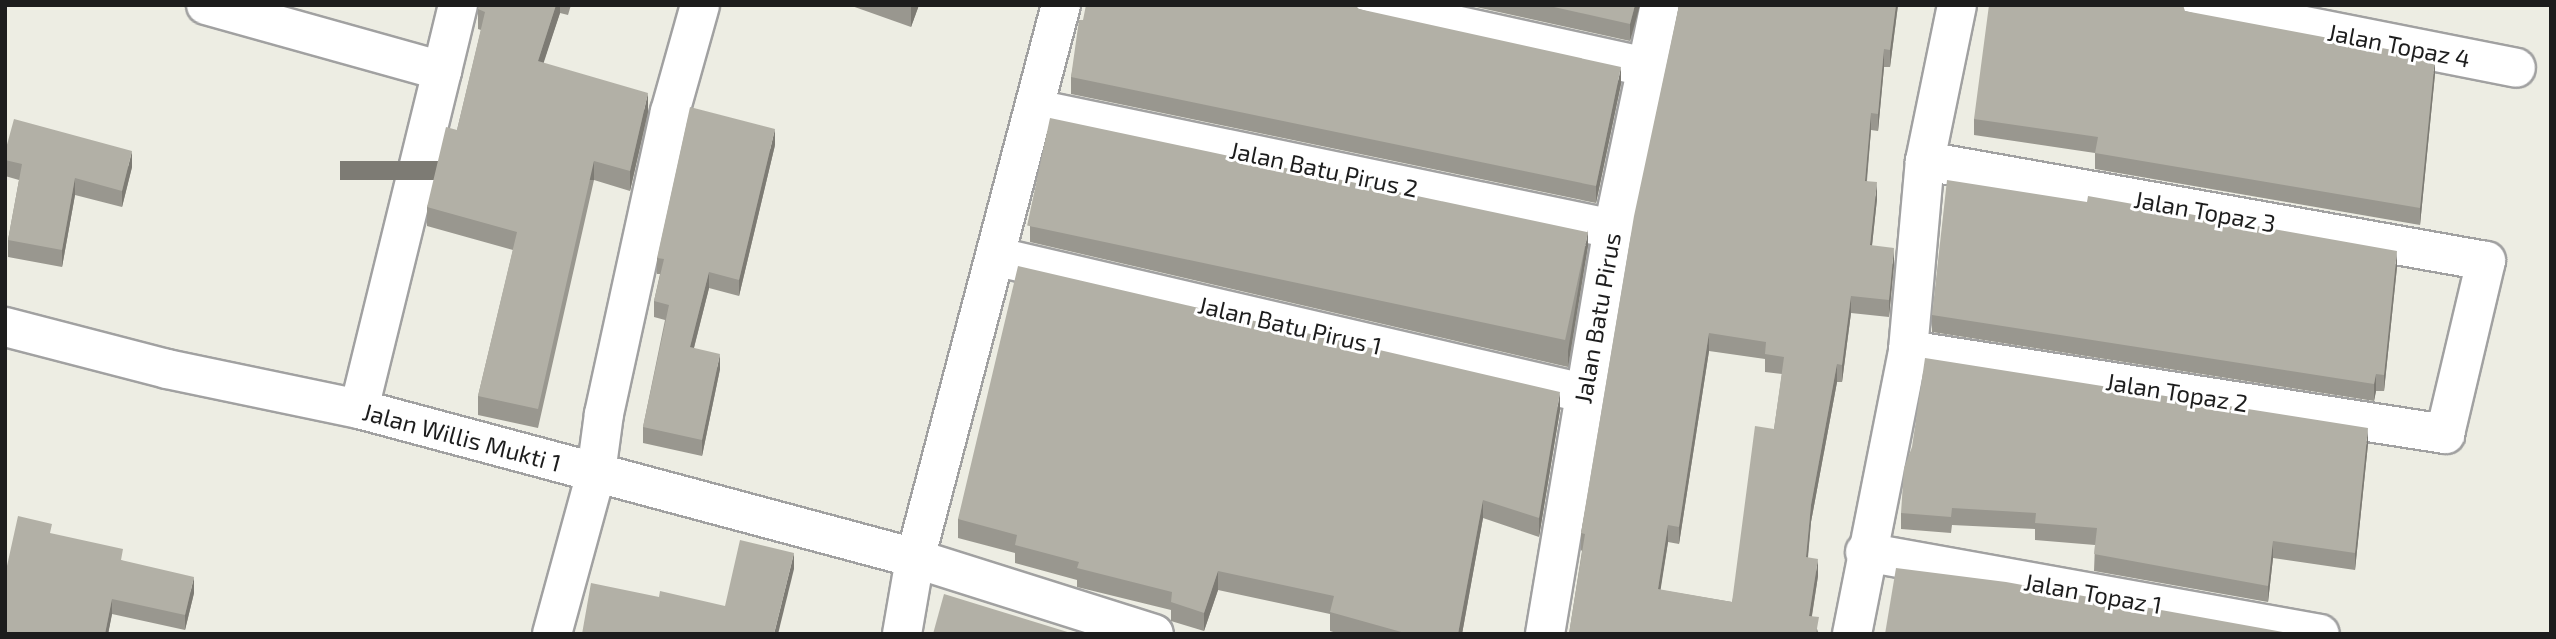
<!DOCTYPE html>
<html>
<head>
<meta charset="utf-8">
<style>
  body { margin:0 }
  #map { position:relative; width:2556px; height:639px; overflow:hidden; background:#edede3; font-family:"Exo 2",sans-serif }
  div>[style] { position:absolute }
  [style*='--x'] { left:calc(var(--x)*1px); top:calc(var(--y)*1px); width:calc(var(--w)*1px); rotate:calc(var(--a)*1deg) }
  .roads { filter:drop-shadow(2px 0 #a1a1a1) drop-shadow(-2px 0 #a1a1a1) drop-shadow(0 2px #a1a1a1) drop-shadow(0 -2px #a1a1a1) }
  .minor>* { height:38px; margin:-19px; padding:0 19px; transform-origin:19px; border-radius:19px; background:#fff }
  .wall>* { inset:0; background:#99978f }
  .shaded-wall>* { inset:0; background:#7d7b74; transform-origin:0 0 }
  .building>* { inset:0; background:#b2b0a6; transform-origin:0 0 }
  span { translate:-50% -50%; white-space:nowrap; text-align:center; line-height:1.15; -webkit-text-stroke:6px #fff; paint-order:stroke }
  .street-label { font-size:24px; color:#1d1d1d }
  .frame { position:absolute; inset:0; border:7px solid #1d1d1d; pointer-events:none }
</style>
</head>
<body>
<div id="map">
  <div class="roads">
    <div class="minor">
      <i style="--x:206;--y:5;--w:245;--a:15.6"></i>
      <i style="--x:442;--y:71;--w:348;--a:103.8"></i>
      <i style="--x:1364;--y:5;--w:289;--a:12.4"></i>
      <i style="--x:2199;--y:5;--w:323;--a:11.2"></i>
      <i style="--x:442;--y:71;--w:68;--a:-76.4"></i>
      <i style="--x:1036;--y:109;--w:589;--a:11.75"></i>
      <i style="--x:998;--y:257;--w:601;--a:13.09"></i>
      <i style="--x:5;--y:327;--w:167;--a:14.5"></i>
      <i style="--x:167;--y:369;--w:196;--a:11.8"></i>
      <i style="--x:359;--y:409;--w:564;--a:15"></i>
      <i style="--x:904;--y:555;--w:262;--a:17.5"></i>
      <i style="--x:1908;--y:350;--w:544;--a:8.89"></i>
      <i style="--x:2445;--y:434;--w:178;--a:-76.7"></i>
      <i style="--x:2486;--y:261;--w:570;--a:-169.89"></i>
      <i style="--x:1865;--y:552;--w:462;--a:10.2"></i>
      <i style="--x:552;--y:634;--w:167;--a:-74.7"></i>
      <i style="--x:596;--y:473;--w:60;--a:-82.3"></i>
      <i style="--x:604;--y:414;--w:309;--a:-77.7"></i>
      <i style="--x:670;--y:112;--w:111;--a:-74.3"></i>
      <i style="--x:902;--y:634;--w:76;--a:-80.2"></i>
      <i style="--x:915;--y:559;--w:573;--a:-75.24"></i>
      <i style="--x:1545;--y:634;--w:411;--a:-80.5"></i>
      <i style="--x:1613;--y:229;--w:229;--a:-78.2"></i>
      <i style="--x:1852;--y:634;--w:289;--a:-78.8"></i>
      <i style="--x:1908;--y:350;--w:190;--a:-84.9"></i>
      <i style="--x:1925;--y:161;--w:159;--a:-78.4"></i>
    </div>
  </div>
  <div class="wall">
    <i style="clip-path:polygon(479px 5px,571px 5px,568px 15px,560px 13px,543px 63px,648px 112px,630px 191px,594px 180px,538px 428px,478px 415px,478px 396px,513px 250px,427px 226px,427px 207px,457px 130px,481px 30px,478px 29px,478px 9px)"></i>
    <i style="clip-path:polygon(849px 5px,919px 5px,911px 27px)"></i>
    <i style="clip-path:polygon(1467px 5px,1640px 5px,1630px 41px)"></i>
    <i style="clip-path:polygon(evenodd,1679px 5px,1898px 5px,1890px 67px,1884px 67px,1878px 131px,1871px 130px,1867px 181px,1877px 199px,1872px 246px,1894px 265px,1889px 317px,1851px 313px,1842px 382px,1837px 382px,1811px 522px,1808px 558px,1818px 576px,1812px 616px,1819px 634px,1569px 634px,1582px 551px,1581px 550px,1581px 533px,1679px 5px,1709px 351px,1765px 359px,1765px 372px,1782px 374px,1774px 429px,1732px 602px,1660px 590px,1668px 542px,1679px 544px,1709px 351px)"></i>
    <i style="clip-path:polygon(1359px 9px,1621px 84px,1596px 203px,1071px 94px,1071px 77px,1083px 20px)"></i>
    <i style="clip-path:polygon(2185px 11px,2435px 74px,2420px 225px,2095px 169px,2095px 153px,1974px 135px,1974px 119px)"></i>
    <i style="clip-path:polygon(775px 145px,739px 296px,709px 288px,694px 348px,720px 369px,702px 456px,643px 443px,643px 427px,665px 320px,654px 317px,654px 301px,660px 274px,657px 274px,657px 258px)"></i>
    <i style="clip-path:polygon(5px 152px,132px 167px,122px 207px,75px 195px,62px 267px,8px 257px,8px 240px,19px 180px,5px 176px)"></i>
    <i style="clip-path:polygon(1030px 226px,1588px 246px,1568px 367px,1030px 242px)"></i>
    <i style="clip-path:polygon(2397px 267px,2384px 391px,2376px 391px,2374px 401px,1932px 332px,1932px 315px)"></i>
    <i style="clip-path:polygon(1560px 410px,1539px 537px,1483px 518px,1462px 634px,1340px 634px,1330px 631px,1330px 614px,1218px 590px,1204px 631px,1171px 621px,1171px 610px,1077px 587px,1077px 580px,1015px 563px,1015px 553px,958px 538px,958px 519px)"></i>
    <i style="clip-path:polygon(2368px 444px,2355px 570px,2273px 558px,2268px 602px,2094px 571px,2095px 545px,2035px 540px,2035px 529px,1952px 525px,1951px 533px,1901px 529px,1901px 513px)"></i>
    <i style="clip-path:polygon(52px 534px,123px 561px,194px 593px,185px 630px,112px 614px,108px 634px,5px 634px)"></i>
  </div>
  <div class="shaded-wall">
    <i style="clip-path:polygon(556px 5px,560px 5px,560px 13px,538px 80px,538px 61px)"></i>
    <i style="clip-path:polygon(911px 5px,919px 5px,911px 27px)"></i>
    <i style="clip-path:polygon(1635px 5px,1640px 5px,1630px 41px,1630px 24px)"></i>
    <i style="clip-path:polygon(1896px 5px,1898px 5px,1890px 67px,1890px 50px)"></i>
    <i style="clip-path:polygon(1884px 49px,1884px 67px,1878px 131px,1878px 114px)"></i>
    <i style="clip-path:polygon(2435px 58px,2435px 74px,2420px 225px,2420px 208px)"></i>
    <i style="clip-path:polygon(1621px 67px,1621px 84px,1596px 203px,1596px 186px)"></i>
    <i style="clip-path:polygon(648px 93px,648px 112px,630px 191px,630px 171px)"></i>
    <i style="clip-path:polygon(1871px 113px,1871px 130px,1865px 198px,1865px 181px)"></i>
    <i style="clip-path:polygon(775px 129px,775px 145px,739px 296px,739px 280px)"></i>
    <i style="clip-path:polygon(132px 151px,132px 167px,122px 207px,122px 191px)"></i>
    <i style="left:594px;top:161px;width:19px;height:254px;rotate:90deg"></i>
    <i style="clip-path:polygon(75px 178px,75px 195px,62px 267px,62px 250px)"></i>
    <i style="clip-path:polygon(1877px 182px,1877px 199px,1870px 263px,1870px 245px)"></i>
    <i style="clip-path:polygon(1588px 230px,1588px 246px,1568px 367px,1568px 351px)"></i>
    <i style="clip-path:polygon(1894px 248px,1894px 265px,1889px 317px,1889px 300px)"></i>
    <i style="clip-path:polygon(2397px 251px,2397px 267px,2384px 391px,2384px 375px)"></i>
    <i style="clip-path:polygon(709px 272px,709px 288px,690px 363px,690px 347px)"></i>
    <i style="clip-path:polygon(1851px 296px,1851px 313px,1842px 382px,1842px 365px)"></i>
    <i style="clip-path:polygon(1709px 333px,1709px 351px,1679px 544px,1679px 527px)"></i>
    <i style="clip-path:polygon(720px 354px,720px 369px,702px 456px,702px 440px)"></i>
    <i style="clip-path:polygon(1837px 364px,1837px 382px,1811px 522px,1806px 575px,1806px 557px,1811px 505px)"></i>
    <i style="clip-path:polygon(2376px 374px,2376px 391px,2374px 401px,2374px 384px)"></i>
    <i style="clip-path:polygon(1560px 392px,1560px 410px,1539px 537px,1539px 518px)"></i>
    <i style="clip-path:polygon(2368px 428px,2368px 444px,2355px 570px,2355px 553px)"></i>
    <i style="clip-path:polygon(1483px 500px,1483px 518px,1462px 634px,1458px 634px)"></i>
    <i style="clip-path:polygon(1668px 525px,1668px 542px,1658px 606px,1658px 589px)"></i>
    <i style="clip-path:polygon(2273px 541px,2273px 558px,2268px 602px,2268px 586px)"></i>
    <i style="clip-path:polygon(794px 553px,794px 569px,778px 634px,774px 634px)"></i>
    <i style="clip-path:polygon(1818px 559px,1818px 576px,1809px 633px,1809px 616px)"></i>
    <i style="clip-path:polygon(1218px 571px,1218px 590px,1204px 631px,1204px 613px)"></i>
    <i style="clip-path:polygon(194px 577px,194px 593px,185px 630px,185px 615px)"></i>
    <i style="clip-path:polygon(112px 599px,112px 614px,108px 634px,105px 634px)"></i>
  </div>
  <div class="building">
    <i style="clip-path:polygon(479px 5px,556px 5px,538px 61px,648px 93px,630px 171px,594px 161px,538px 409px,478px 396px,517px 232px,427px 207px,446px 127px,457px 130px,485px 12px,478px 9px)"></i>
    <i style="clip-path:polygon(1086px 5px,1355px 5px,1359px 9px,1621px 67px,1596px 186px,1071px 77px,1079px 20px,1083px 20px)"></i>
    <i style="clip-path:polygon(1545px 5px,1635px 5px,1630px 24px)"></i>
    <i style="clip-path:polygon(evenodd,1679px 5px,1896px 5px,1890px 50px,1884px 49px,1878px 114px,1871px 113px,1865px 181px,1877px 182px,1870px 245px,1894px 248px,1889px 300px,1851px 296px,1842px 365px,1837px 364px,1811px 505px,1806px 557px,1818px 559px,1809px 616px,1819px 617px,1816px 634px,1569px 634px,1585px 534px,1581px 533px,1634px 216px,1679px 5px,1709px 333px,1766px 342px,1765px 354px,1784px 357px,1774px 429px,1755px 426px,1732px 602px,1658px 589px,1668px 525px,1679px 527px,1709px 333px)"></i>
    <i style="clip-path:polygon(1989px 5px,2183px 5px,2185px 11px,2435px 58px,2420px 208px,2095px 153px,2098px 137px,1974px 119px)"></i>
    <i style="clip-path:polygon(690px 107px,775px 129px,739px 280px,709px 272px,690px 347px,720px 354px,702px 440px,643px 427px,669px 305px,654px 301px,664px 259px,657px 258px)"></i>
    <i style="left:1050px;top:118px;width:550px;height:110px;rotate:12deg"></i>
    <i style="clip-path:polygon(14px 119px,132px 151px,122px 191px,75px 178px,62px 250px,8px 240px,22px 164px,5px 160px,5px 152px)"></i>
    <i style="clip-path:polygon(1947px 180px,2087px 202px,2088px 196px,2397px 251px,2384px 375px,2376px 374px,2374px 384px,1932px 315px)"></i>
    <i style="clip-path:polygon(1018px 266px,1560px 392px,1539px 518px,1483px 500px,1458px 634px,1404px 634px,1405px 633px,1330px 612px,1334px 596px,1218px 571px,1204px 613px,1171px 602px,1172px 592px,1077px 568px,1079px 562px,1015px 545px,1017px 535px,958px 519px)"></i>
    <i style="clip-path:polygon(1925px 358px,2368px 428px,2355px 553px,2273px 541px,2268px 586px,2094px 554px,2097px 528px,2035px 523px,2036px 513px,1952px 508px,1951px 517px,1901px 513px,1904px 468px,1912px 447px)"></i>
    <i style="clip-path:polygon(18px 516px,52px 524px,50px 533px,123px 549px,121px 560px,194px 577px,185px 615px,112px 599px,105px 634px,5px 634px,5px 575px)"></i>
    <i style="clip-path:polygon(740px 540px,794px 553px,774px 634px,582px 634px,591px 583px,659px 597px,660px 591px,725px 606px)"></i>
    <i style="clip-path:polygon(1896px 568px,2006px 582px,2294px 634px,1885px 634px)"></i>
    <i style="clip-path:polygon(944px 594px,1074px 634px,933px 634px)"></i>
  </div>
  <div class="street-label">
    <span style="left:2399px;top:45px;rotate:11deg">Jalan Topaz 4</span>
    <span style="left:1324px;top:169px;rotate:12deg">Jalan Batu Pirus 2</span>
    <span style="left:2205px;top:211px;rotate:10deg">Jalan Topaz 3</span>
    <span style="left:1597px;top:318px;rotate:-80deg">Jalan Batu Pirus</span>
    <span style="left:1290px;top:325px;rotate:13deg">Jalan Batu Pirus 1</span>
    <span style="left:2177px;top:392px;rotate:9deg">Jalan Topaz 2</span>
    <span style="left:462px;top:437px;rotate:15deg">Jalan Willis Mukti 1</span>
    <span style="left:2093px;top:593px;rotate:10deg">Jalan Topaz 1</span>
  </div>
  <div class="frame"></div>
</div>
</body>
</html>
